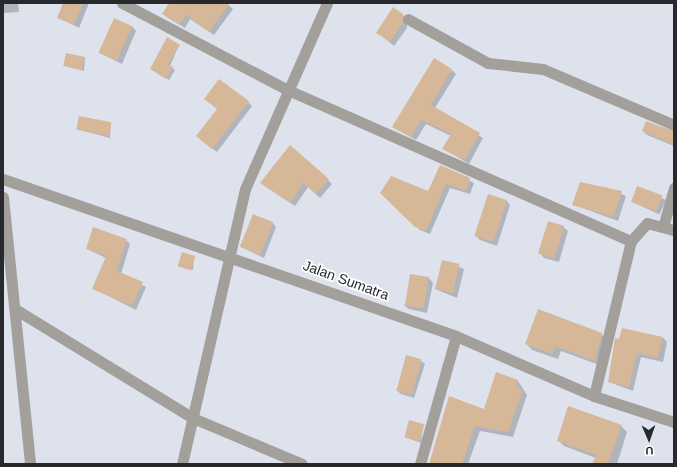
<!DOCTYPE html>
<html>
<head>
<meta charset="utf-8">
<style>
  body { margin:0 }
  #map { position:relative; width:677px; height:467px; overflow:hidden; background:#dde2ed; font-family:Arial,sans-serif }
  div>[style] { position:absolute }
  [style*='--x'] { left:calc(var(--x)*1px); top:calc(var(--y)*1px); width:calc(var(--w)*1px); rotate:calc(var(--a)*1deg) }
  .shadow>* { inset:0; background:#0003; transform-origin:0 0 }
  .building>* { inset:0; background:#d6b899; transform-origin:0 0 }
  .minor>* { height:11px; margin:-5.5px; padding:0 5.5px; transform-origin:5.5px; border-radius:5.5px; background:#a39f9b }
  span { translate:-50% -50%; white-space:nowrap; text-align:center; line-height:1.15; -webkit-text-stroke:3.5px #fff; paint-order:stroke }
  .street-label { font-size:14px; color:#28292e }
  .frame { position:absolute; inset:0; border:4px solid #28292e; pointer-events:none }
  .north { position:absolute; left:629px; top:419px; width:40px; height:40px; -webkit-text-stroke:3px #fff; paint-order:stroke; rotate:178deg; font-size:11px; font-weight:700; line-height:16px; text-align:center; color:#28292e }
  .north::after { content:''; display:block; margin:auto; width:14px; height:18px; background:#28292e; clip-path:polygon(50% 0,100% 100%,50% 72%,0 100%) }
</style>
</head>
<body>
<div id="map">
  <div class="shadow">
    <i style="clip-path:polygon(3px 3px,18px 3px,19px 12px,3px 13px)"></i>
    <i style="clip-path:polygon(65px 3px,89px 3px,79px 28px,58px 17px)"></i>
    <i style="clip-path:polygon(170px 3px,226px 3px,233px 9px,214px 35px,190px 19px,185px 28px,168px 18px,164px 14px)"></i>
    <i style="clip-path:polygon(403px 15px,407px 19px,407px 28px,394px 46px,377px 32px)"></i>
    <i style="clip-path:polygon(132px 26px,136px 31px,122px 64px,100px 53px)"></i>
    <i style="clip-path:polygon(179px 45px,170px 66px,175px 70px,169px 80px,153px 70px)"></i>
    <i style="clip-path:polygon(85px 57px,84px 71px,64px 66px)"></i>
    <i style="clip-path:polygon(452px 70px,456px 74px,435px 108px,483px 138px,469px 164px,444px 149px,451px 136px,426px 124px,416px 140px,393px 127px)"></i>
    <i style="clip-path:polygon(248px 102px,252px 106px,217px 152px,201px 140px)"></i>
    <i style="clip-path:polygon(646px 122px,674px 131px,674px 146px,647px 135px,643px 131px)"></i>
    <i style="clip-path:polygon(111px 123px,110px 138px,77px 129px)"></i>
    <i style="clip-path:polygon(441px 166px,474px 183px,470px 194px,450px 188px,430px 234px,420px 230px,382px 193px,429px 193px)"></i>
    <i style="clip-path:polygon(328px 180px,332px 184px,320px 198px,308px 187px,295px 206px,261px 183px)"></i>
    <i style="clip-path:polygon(605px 187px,626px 196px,618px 221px,574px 205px)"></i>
    <i style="left:638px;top:187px;width:31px;height:16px;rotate:25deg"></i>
    <i style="clip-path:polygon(506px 200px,510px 205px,497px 246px,480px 240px,476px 236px)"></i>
    <i style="clip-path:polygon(272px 222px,276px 227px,264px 258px,241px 247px)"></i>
    <i style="clip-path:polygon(563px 227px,568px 231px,559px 262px,544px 258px,540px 253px)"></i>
    <i style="clip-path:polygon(126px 240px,130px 244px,121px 274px,146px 287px,136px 310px,93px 288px,106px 258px,87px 249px)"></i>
    <i style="clip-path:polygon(194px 256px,193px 270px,179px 265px)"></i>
    <i style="clip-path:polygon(443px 261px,464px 269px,457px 298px,435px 289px)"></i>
    <i style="clip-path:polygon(429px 278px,433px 283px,427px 313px,409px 309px,404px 305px)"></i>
    <i style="clip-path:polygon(623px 329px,663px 338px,667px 342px,663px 362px,641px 357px,633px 391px,609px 382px)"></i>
    <i style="clip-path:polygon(601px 334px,608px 340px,602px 366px,561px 351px,558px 359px,532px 350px,526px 343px)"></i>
    <i style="clip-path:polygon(420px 360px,425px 364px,414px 398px,401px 394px,396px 390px)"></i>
    <i style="clip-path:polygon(497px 374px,518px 381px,527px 395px,513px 437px,480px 431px,468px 464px,429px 464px,485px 410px)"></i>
    <i style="clip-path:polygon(423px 425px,421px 443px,405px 437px)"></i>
    <i style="clip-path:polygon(621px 426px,627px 432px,617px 464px,593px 464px,596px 458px,564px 446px,558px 440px)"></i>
  </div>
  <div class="building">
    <i style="clip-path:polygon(63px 3px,83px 3px,74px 25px,57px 18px)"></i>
    <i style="clip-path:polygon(169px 3px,230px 3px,209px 32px,186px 15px,180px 24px,162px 14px)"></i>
    <i style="clip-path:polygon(393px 7px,403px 14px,403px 23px,390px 42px,376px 33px)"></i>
    <i style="left:114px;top:18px;width:20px;height:38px;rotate:24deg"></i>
    <i style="clip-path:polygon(167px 37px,180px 45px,168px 64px,173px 67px,166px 79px,150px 69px)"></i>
    <i style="left:66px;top:53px;width:19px;height:13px;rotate:12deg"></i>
    <i style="clip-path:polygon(434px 58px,452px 69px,431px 105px,480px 133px,465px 160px,442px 149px,451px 134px,421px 120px,411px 137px,392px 127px)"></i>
    <i style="clip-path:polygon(219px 79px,249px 101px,212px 149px,196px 136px,217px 109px,204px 99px)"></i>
    <i style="left:79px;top:116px;width:33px;height:14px;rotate:11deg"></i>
    <i style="clip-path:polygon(646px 121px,674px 132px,674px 145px,642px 131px)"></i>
    <i style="clip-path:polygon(290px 145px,329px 179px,316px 194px,303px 183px,290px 203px,260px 183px)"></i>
    <i style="clip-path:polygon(440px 165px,470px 178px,466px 191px,446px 184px,426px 231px,415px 227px,380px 193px,391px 176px,428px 191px)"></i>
    <i style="clip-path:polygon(580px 182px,622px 191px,614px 217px,572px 205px)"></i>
    <i style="left:637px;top:186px;width:27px;height:17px;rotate:20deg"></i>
    <i style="left:488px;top:194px;width:20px;height:44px;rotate:18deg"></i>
    <i style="left:253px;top:214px;width:22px;height:35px;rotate:22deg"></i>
    <i style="left:548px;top:221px;width:17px;height:34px;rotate:17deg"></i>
    <i style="clip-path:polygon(93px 227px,127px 239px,117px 271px,143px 282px,132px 306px,92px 289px,106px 256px,86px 249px)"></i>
    <i style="left:182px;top:252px;width:14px;height:15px;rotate:17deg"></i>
    <i style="left:442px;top:260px;width:18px;height:30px;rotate:13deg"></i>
    <i style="left:410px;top:274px;width:19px;height:32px;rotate:9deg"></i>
    <i style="clip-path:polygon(538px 309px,602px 333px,595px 361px,555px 346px,552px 354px,525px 344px)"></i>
    <i style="clip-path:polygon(622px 328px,663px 337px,658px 358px,637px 353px,629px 387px,608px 382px,615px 338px,619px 339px)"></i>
    <i style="left:406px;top:355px;width:16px;height:37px;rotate:15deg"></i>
    <i style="clip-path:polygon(496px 372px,518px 380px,516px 387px,523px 390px,508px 432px,475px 426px,462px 464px,429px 464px,449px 396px,484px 409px)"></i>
    <i style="clip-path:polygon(568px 406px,622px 425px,608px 464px,592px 464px,596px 455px,557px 441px)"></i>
    <i style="left:409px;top:420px;width:16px;height:18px;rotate:15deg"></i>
  </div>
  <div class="minor">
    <i style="--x:122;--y:3;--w:187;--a:27.7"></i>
    <i style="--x:288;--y:90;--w:375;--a:23.8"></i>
    <i style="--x:408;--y:19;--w:91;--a:28.8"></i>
    <i style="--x:488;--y:63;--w:55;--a:6.2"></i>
    <i style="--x:543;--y:69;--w:142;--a:23.1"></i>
    <i style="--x:3;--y:179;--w:479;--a:19.1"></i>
    <i style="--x:456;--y:336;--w:150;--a:23.5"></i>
    <i style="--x:594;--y:396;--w:84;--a:18"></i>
    <i style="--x:3;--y:197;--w:268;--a:84.2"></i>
    <i style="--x:663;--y:227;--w:41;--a:-74.2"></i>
    <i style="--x:15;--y:309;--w:209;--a:31.5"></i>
    <i style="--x:193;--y:418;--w:118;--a:22.9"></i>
    <i style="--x:594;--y:396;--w:159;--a:-76.6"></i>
    <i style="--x:631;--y:241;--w:24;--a:-48"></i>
    <i style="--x:647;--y:223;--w:28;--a:15"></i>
    <i style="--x:182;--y:464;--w:282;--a:-77.1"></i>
    <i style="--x:245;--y:189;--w:203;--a:-66.2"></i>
    <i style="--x:420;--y:464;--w:133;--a:-74.3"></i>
  </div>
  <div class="street-label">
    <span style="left:346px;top:280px;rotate:20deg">Jalan Sumatra</span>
  </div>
  <div class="frame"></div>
  <div class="north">U</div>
</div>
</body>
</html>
